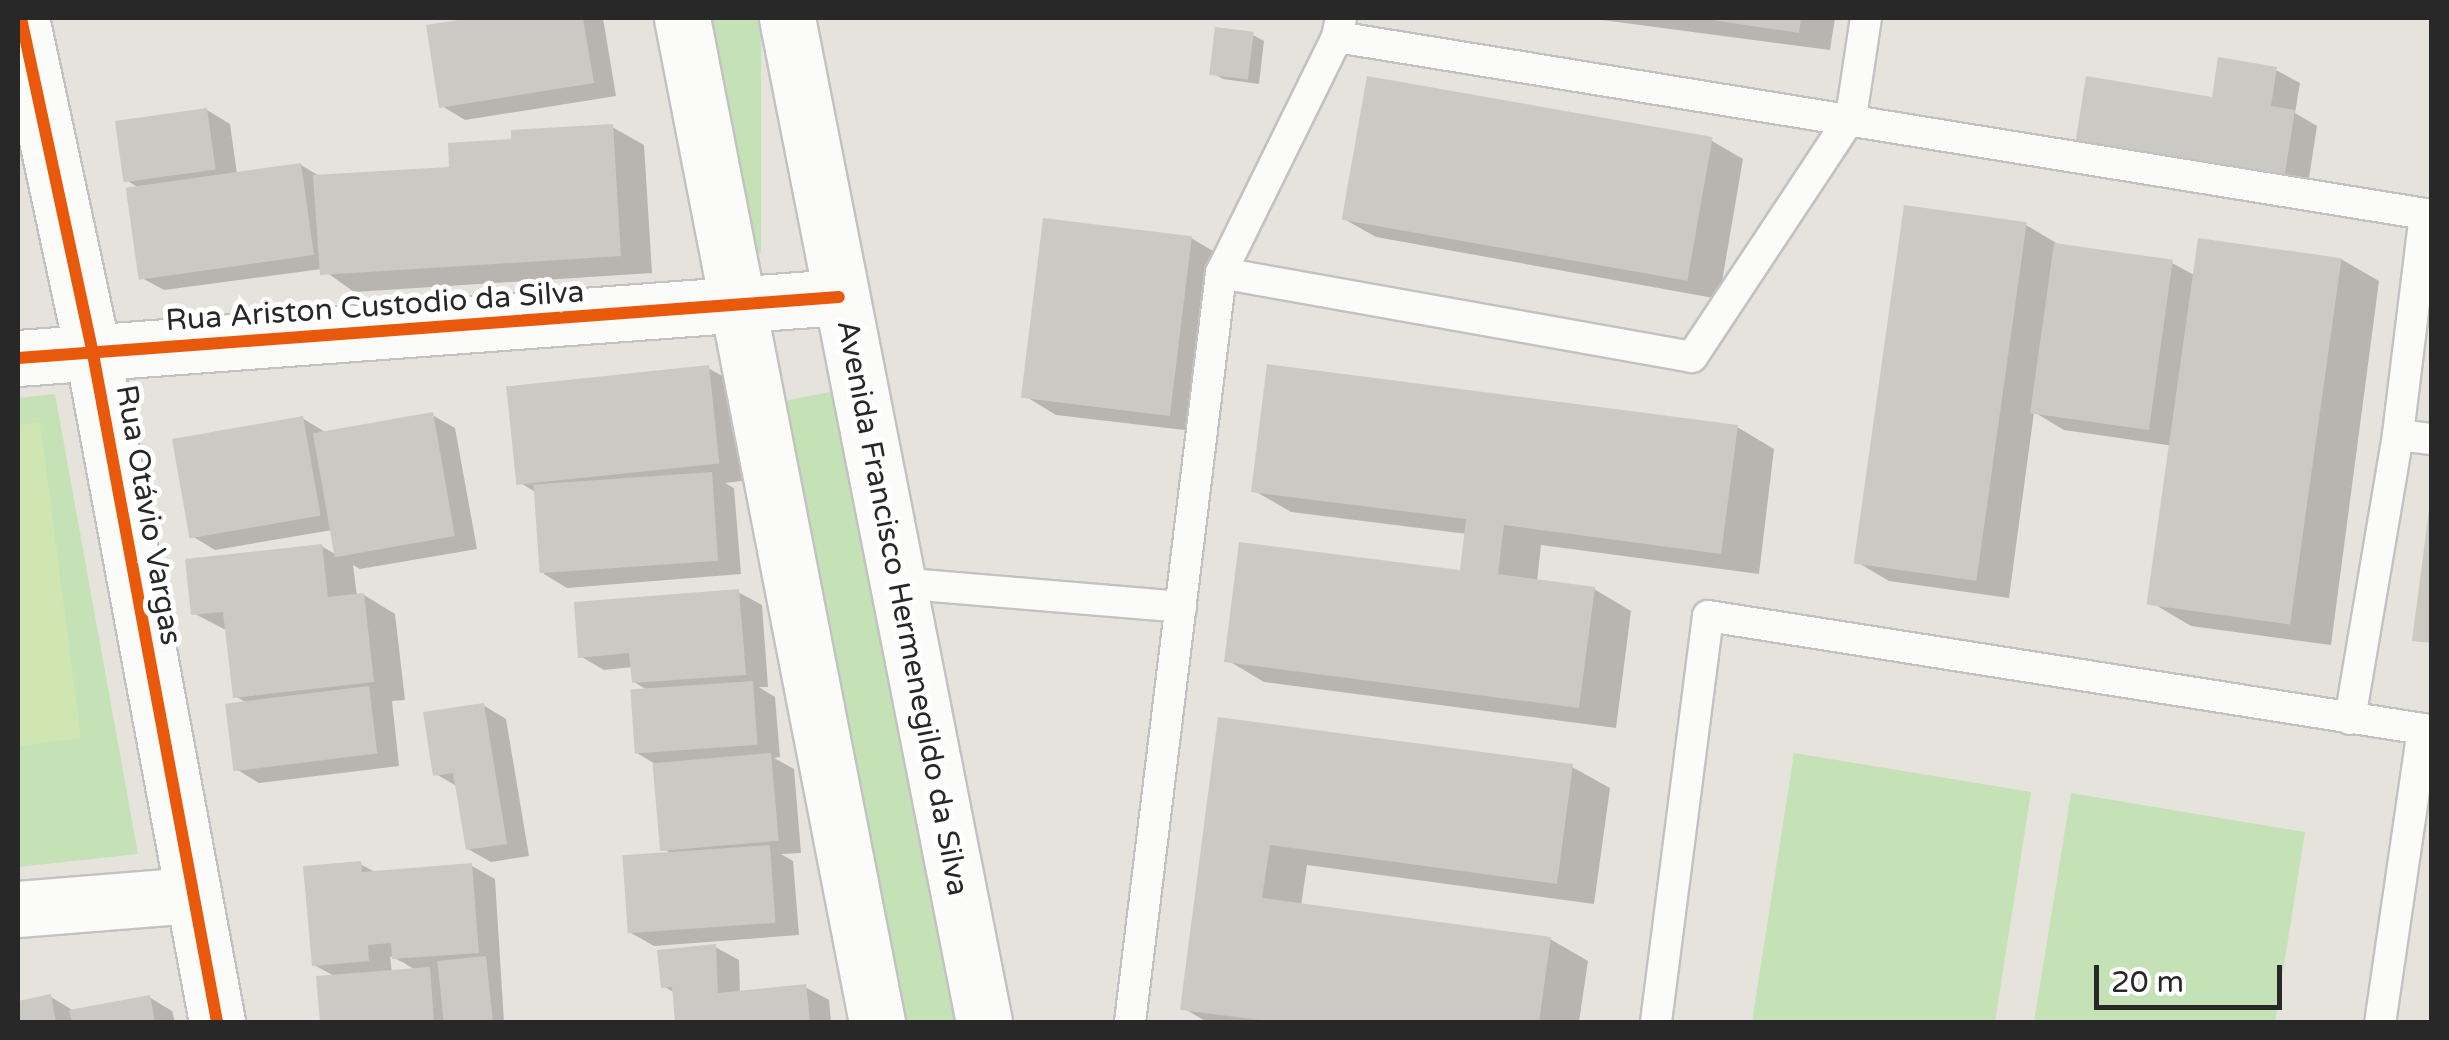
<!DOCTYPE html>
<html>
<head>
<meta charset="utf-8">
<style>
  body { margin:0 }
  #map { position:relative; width:2449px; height:1040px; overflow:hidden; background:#e6e3dd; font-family:"Varela Round",sans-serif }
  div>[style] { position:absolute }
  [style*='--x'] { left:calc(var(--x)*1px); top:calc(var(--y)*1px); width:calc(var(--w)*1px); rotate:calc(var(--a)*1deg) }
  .green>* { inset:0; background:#c4e2b5; transform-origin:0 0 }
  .pitch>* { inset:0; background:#cfe6b3 }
  .shadow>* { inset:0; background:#0003 }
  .building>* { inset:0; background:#cbc9c4; transform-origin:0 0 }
  .roads { filter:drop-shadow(2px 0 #c3c2c3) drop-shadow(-2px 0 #c3c2c3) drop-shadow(0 2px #c3c2c3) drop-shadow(0 -2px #c3c2c3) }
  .service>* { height:30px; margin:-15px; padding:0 15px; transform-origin:15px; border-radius:15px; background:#fbfbfa }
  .minor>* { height:55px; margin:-27.5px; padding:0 27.5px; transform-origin:27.5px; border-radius:27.5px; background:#fbfbfa }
  .secondary>* { height:55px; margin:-27.5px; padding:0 27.5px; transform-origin:27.5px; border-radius:27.5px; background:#fbfbfa }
  .cycleway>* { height:12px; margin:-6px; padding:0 6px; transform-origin:6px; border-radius:6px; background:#e8590c }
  span { translate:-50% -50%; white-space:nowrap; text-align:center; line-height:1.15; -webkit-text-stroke:10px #fff; paint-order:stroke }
  .street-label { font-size:30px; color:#282828 }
  .frame { position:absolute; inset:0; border:20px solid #282828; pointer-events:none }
  .scale { position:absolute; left:2094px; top:965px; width:188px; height:45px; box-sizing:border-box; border:5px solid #282828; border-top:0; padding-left:12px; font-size:30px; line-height:35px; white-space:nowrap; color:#282828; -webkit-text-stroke:8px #fff; paint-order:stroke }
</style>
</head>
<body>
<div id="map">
  <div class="green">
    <i style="left:701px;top:18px;width:60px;height:235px"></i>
    <i style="left:835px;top:391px;width:642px;height:59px;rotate:79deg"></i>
    <i style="clip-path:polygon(55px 394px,138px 854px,18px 867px,18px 398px)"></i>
    <i style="clip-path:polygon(1794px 753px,2031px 792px,1995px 1022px,1752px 1022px)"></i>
    <i style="clip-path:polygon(2071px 793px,2305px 832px,2275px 1022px,2034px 1022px)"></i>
  </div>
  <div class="pitch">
    <i style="clip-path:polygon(40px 422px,81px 738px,18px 746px,18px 425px)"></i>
  </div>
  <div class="shadow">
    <i style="clip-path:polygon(469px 18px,603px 18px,616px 96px,465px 120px,442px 106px,473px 20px)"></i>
    <i style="clip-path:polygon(1587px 18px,1835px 18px,1830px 50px)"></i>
    <i style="clip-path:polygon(1253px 35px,1264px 41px,1259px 84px,1223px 79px,1211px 72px)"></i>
    <i style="clip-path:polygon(2276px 70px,2300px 83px,2295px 113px,2317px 126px,2307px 191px,2101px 157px)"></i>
    <i style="clip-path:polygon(207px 110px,230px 124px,237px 174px,301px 165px,321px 177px,451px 169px,513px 142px,612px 127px,644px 145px,652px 273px,354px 292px,322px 269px,164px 290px,140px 277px,139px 188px,126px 180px)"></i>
    <i style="clip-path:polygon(1712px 141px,1743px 159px,1719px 299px,1376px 237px,1344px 219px)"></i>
    <i style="clip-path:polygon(2026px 225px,2058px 244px,2172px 263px,2196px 276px,2341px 259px,2379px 281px,2331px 645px,2191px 626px,2154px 604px,2174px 446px,2064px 430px,2034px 412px,2009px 598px,1889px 581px,1857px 562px)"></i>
    <i style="clip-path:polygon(1191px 238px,1223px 257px,1202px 432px,1056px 415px,1025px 396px)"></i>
    <i style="clip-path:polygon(708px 368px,740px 386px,750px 480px,725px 483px,734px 488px,741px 574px,567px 588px,544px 574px,537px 493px,519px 482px)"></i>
    <i style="clip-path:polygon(432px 415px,455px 428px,477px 549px,360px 569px,353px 565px,357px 596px,364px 595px,395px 614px,405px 700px,392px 701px,399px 766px,259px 783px,236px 769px,247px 703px,235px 696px,228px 631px,193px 613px,321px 546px,337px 555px,332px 530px,215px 550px,192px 536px,302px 418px,325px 432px)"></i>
    <i style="clip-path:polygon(1737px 427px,1774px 449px,1759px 574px,1541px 545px,1537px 582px,1594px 589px,1631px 611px,1616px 728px,1264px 682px,1227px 660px,1462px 573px,1467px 534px,1291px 512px,1253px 490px)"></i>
    <i style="clip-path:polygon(738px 592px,762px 605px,768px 687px,759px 687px,775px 697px,780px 757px,774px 758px,794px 769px,801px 853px,781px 854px,793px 861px,799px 935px,654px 946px,631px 933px,674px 855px,662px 848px,655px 764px,637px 753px,649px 691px,634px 682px,633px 667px,604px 670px,580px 656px)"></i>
    <i style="clip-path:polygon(483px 705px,506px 719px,529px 856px,491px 862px,468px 849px,458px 787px,436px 774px)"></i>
    <i style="clip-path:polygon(1220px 720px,1572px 767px,1610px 788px,1594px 904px,1307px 865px,1301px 906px,1550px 939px,1588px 961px,1579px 1022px,1207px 1022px,1183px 1008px)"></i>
    <i style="clip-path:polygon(evenodd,360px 864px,377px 873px,472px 866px,495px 879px,504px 1022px,322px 1022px,319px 979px,336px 977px,314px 965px,360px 864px,390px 956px,404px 963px,417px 971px,392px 973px,390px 956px)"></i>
    <i style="clip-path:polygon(715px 947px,739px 960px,740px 993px,805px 987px,829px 1000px,831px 1022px,678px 1022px,675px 993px,663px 986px)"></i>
    <i style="clip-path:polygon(51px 997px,74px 1011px,149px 997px,172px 1011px,175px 1022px,18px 1022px,18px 1003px)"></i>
  </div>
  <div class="building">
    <i style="clip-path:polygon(471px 18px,583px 18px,594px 83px,439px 108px,426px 25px)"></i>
    <i style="clip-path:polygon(1699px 18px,1801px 18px,1799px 33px)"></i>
    <i style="left:1215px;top:27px;width:39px;height:48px;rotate:7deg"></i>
    <i style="clip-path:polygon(2218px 57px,2277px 67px,2271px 106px,2295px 110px,2284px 180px,2075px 145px,2086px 76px,2212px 97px)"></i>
    <i style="left:1367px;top:76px;width:351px;height:146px;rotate:10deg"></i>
    <i style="left:207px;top:108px;width:62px;height:93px;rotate:82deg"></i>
    <i style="clip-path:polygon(613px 124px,621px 256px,320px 275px,313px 175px,449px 167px,448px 143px,511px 139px,511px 130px)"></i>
    <i style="left:301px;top:163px;width:93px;height:177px;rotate:82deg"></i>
    <i style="left:1904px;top:205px;width:124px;height:362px;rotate:8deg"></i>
    <i style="left:1043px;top:218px;width:150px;height:181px;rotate:7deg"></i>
    <i style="left:2198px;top:238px;width:145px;height:370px;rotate:8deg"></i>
    <i style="left:2054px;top:243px;width:120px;height:172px;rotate:8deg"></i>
    <i style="clip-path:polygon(1267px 364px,1738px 425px,1721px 554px,1504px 525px,1498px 574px,1595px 587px,1579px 708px,1224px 662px,1239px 542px,1460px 570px,1466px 519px,1251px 492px)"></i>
    <i style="left:709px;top:365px;width:99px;height:204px;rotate:84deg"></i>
    <i style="left:433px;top:412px;width:126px;height:122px;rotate:80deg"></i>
    <i style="left:303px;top:416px;width:101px;height:133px;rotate:80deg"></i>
    <i style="left:712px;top:472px;width:89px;height:179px;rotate:86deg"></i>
    <i style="clip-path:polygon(2429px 510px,2432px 510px,2432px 643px,2412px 641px)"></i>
    <i style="clip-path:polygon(322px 544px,328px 597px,364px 593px,374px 682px,233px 698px,223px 612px,191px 615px,185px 559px)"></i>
    <i style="clip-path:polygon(739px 589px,746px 675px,632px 683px,629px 653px,578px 658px,574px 602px)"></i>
    <i style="left:753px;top:681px;width:64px;height:123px;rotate:86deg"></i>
    <i style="left:369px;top:686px;width:68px;height:145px;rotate:83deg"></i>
    <i style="clip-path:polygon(484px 703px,507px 844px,466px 850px,453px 773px,433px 776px,423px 712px)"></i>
    <i style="clip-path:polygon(1218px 717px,1573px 764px,1557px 884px,1270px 845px,1262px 898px,1551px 937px,1539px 1022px,1276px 1022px,1180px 1010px)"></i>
    <i style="left:771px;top:753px;width:88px;height:119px;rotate:85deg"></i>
    <i style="left:770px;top:845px;width:78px;height:148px;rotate:86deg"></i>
    <i style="clip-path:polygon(361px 861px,362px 872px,472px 863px,479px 953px,392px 959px,391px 943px,368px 945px,369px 961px,312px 966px,303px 866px)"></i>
    <i style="clip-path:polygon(716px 944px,718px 993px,806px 984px,810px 1022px,675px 1022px,672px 987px,661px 988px,657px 950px)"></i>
    <i style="left:486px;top:956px;width:66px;height:49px;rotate:84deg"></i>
    <i style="clip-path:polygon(430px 967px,434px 1022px,320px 1022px,316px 976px)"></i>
    <i style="clip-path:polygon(51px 994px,56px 1022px,18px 1022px,18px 1001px)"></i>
    <i style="clip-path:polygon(150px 995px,155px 1022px,72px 1022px,69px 1010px)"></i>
  </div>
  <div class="roads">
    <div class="service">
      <i style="--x:1337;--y:37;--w:1102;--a:9.24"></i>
      <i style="--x:2425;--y:214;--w:223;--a:97"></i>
      <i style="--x:2398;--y:435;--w:288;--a:99.6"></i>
      <i style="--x:1221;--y:273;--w:478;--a:10.1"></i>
      <i style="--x:1692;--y:357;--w:288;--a:-56.5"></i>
      <i style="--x:1851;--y:117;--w:100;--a:-81.4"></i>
      <i style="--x:2398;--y:435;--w:34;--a:7"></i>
      <i style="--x:897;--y:583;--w:285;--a:4.8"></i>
      <i style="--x:1130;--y:1022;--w:755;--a:-83.07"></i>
      <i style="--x:1221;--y:273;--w:263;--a:-63.8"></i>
      <i style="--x:1337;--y:37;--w:19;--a:-78"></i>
      <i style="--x:1656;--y:1022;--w:409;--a:-82.7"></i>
      <i style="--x:1708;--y:616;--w:724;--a:8.98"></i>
      <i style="--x:2423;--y:729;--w:296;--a:98.3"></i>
    </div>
    <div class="minor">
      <i style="--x:21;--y:18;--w:344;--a:77.9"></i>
      <i style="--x:93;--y:354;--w:679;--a:79.48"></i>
      <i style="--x:18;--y:358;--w:823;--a:-4.25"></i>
      <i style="--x:18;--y:909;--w:175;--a:-4.6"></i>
    </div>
    <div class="secondary">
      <i style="--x:682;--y:18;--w:1023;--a:79.01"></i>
      <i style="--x:787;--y:18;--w:1023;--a:78.9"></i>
    </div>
  </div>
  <div class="cycleway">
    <i style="--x:21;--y:18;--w:344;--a:77.9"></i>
    <i style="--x:93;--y:354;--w:679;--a:79.48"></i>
    <i style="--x:18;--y:358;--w:823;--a:-4.25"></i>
  </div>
  <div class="street-label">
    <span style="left:375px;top:307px;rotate:-4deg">Rua Ariston Custodio da Silva</span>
    <span style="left:148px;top:515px;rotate:80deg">Rua Otávio Vargas</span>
    <span style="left:902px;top:608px;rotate:79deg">Avenida Francisco Hermenegildo da Silva</span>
  </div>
  <div class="frame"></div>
  <div class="scale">20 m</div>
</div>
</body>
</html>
